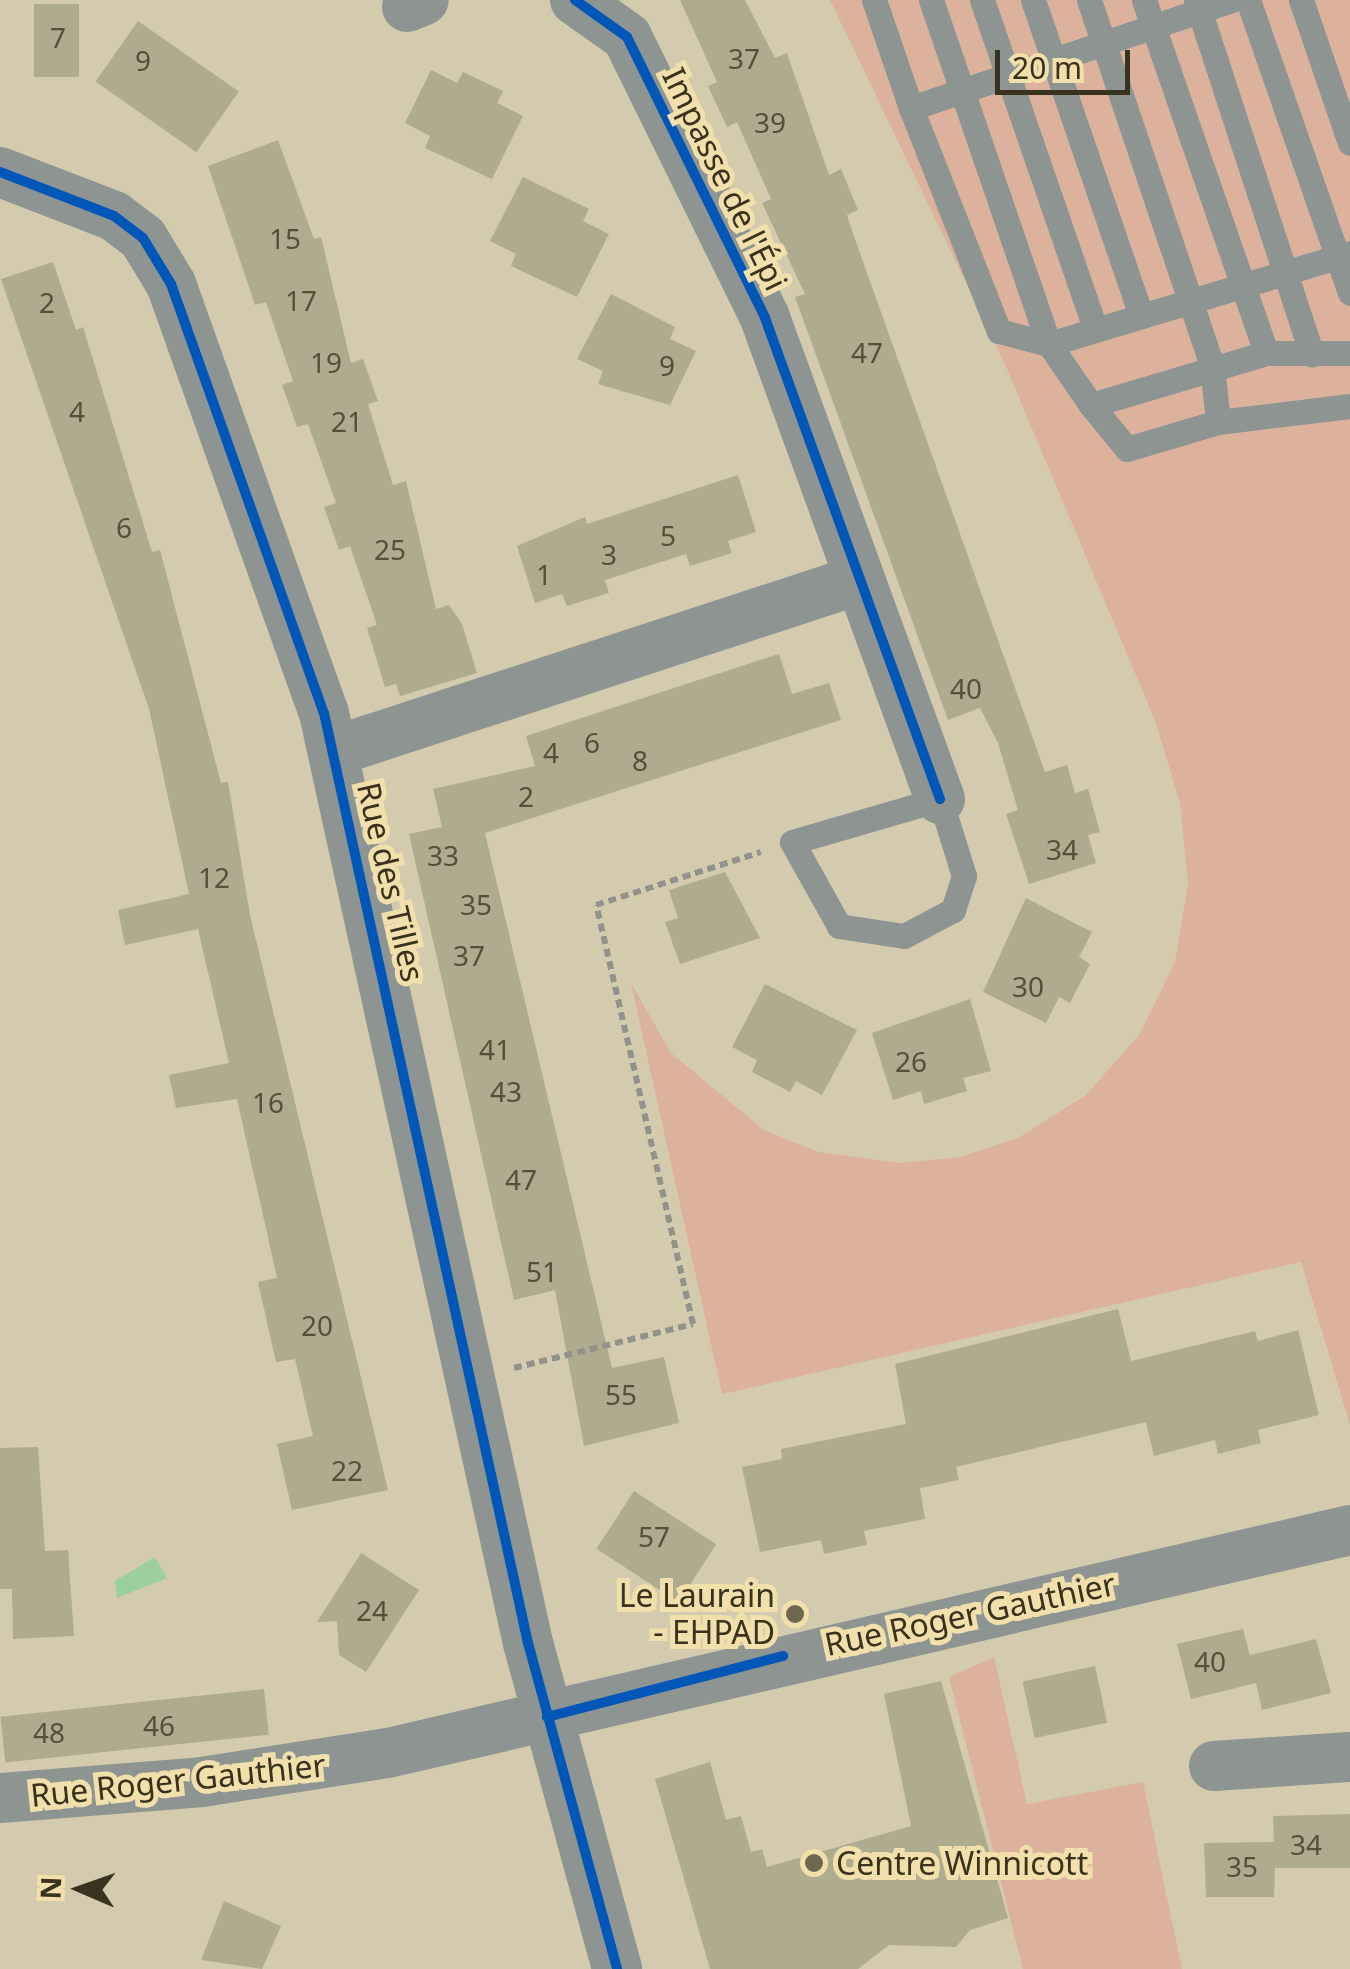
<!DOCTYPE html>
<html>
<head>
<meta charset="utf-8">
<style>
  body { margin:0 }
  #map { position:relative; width:1350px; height:1969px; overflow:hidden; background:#d4cbae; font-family:"Noto Sans",sans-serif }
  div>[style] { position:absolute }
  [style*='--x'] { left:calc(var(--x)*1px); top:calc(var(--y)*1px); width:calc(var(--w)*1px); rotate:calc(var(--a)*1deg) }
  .green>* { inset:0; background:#dcb29d }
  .water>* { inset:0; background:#9bcfa0 }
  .building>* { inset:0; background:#aeab8e; transform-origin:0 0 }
  .path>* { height:6px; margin-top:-3px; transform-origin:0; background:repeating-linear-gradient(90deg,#91938b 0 8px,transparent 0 13px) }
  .service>* { height:25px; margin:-12.5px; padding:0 12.5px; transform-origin:12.5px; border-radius:12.5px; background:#8d9492 }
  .minor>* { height:50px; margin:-25px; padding:0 25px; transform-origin:25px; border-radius:25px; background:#8d9492 }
  .cycleway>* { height:10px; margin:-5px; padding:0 5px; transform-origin:5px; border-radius:5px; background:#0057b8 }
  .dots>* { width:28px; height:28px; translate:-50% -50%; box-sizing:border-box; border:5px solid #f1e0ac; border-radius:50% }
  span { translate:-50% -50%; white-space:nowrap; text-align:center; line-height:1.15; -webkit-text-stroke:10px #f1e0ac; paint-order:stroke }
  .number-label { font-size:28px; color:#56503a }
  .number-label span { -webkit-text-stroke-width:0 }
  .street-label { font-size:32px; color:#39321e }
  .poi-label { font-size:32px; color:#39321e }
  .right { translate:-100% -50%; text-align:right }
  .left { translate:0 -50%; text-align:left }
  .north { position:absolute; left:30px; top:1839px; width:100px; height:100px; -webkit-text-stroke:8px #f1e0ac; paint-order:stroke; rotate:272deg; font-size:28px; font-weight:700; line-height:40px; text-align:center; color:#39321e }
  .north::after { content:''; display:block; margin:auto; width:35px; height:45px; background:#39321e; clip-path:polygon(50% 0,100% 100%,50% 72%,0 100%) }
  .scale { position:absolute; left:995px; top:50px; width:135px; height:45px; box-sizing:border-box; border:5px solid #39321e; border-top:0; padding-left:12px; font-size:30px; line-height:35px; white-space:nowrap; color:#39321e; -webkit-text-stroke:8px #f1e0ac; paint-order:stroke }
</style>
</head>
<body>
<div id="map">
  <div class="green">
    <i style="clip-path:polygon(830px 0,1350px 0,1350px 1425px,1301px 1262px,722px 1394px,631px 983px,671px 1053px,764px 1130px,819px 1152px,899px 1163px,960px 1157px,1018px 1138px,1086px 1095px,1139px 1035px,1175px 962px,1188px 883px,1180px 803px,1156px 723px,1004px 362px)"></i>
    <i style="clip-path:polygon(994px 1657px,1027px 1804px,1143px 1782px,1182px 1969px,1023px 1969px,949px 1677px)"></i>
  </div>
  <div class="water">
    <i style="clip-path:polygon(155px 1557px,167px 1578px,117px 1598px,115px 1581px)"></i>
  </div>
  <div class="building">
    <i style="clip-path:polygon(680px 0,745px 0,775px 58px,787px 53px,829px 175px,841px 169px,858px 210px,847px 215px,856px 242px,1045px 772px,1067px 765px,1075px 793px,1088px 789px,1100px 832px,1088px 835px,1096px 863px,1029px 884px,1006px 814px,1018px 810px,998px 743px,980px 708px,948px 720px,795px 297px,805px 294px,762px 203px,771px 199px,737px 122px,727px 127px,708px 86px,717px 82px)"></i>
    <i style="left:34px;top:4px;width:45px;height:73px"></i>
    <i style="left:138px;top:21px;width:123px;height:74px;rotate:35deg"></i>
    <i style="clip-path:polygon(431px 70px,457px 83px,463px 72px,503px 91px,497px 103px,523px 116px,492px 179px,425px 148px,430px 136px,405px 123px)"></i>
    <i style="clip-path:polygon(278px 140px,314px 239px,321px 237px,351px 363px,363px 359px,378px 401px,368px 404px,393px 485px,406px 481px,436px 609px,449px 605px,462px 624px,477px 673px,400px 696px,396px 684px,385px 687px,367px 628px,377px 625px,350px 546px,339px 550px,324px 507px,336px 503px,308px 424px,297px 427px,282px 385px,293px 381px,266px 302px,255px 305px,208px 166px)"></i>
    <i style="clip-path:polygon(523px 177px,589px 209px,583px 221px,609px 234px,577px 297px,511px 266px,516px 254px,490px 241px)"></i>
    <i style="clip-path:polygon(53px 262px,76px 330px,83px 327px,152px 552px,160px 550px,221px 783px,228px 782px,250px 915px,388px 1490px,292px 1510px,277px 1444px,313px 1436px,295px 1359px,276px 1362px,258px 1282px,277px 1278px,237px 1099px,176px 1108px,169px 1075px,229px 1063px,198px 929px,125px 945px,118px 910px,189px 894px,149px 709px,1px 279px)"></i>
    <i style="clip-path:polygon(611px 294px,675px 327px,670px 339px,696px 351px,670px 405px,598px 384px,603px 371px,577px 359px)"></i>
    <i style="clip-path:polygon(738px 475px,756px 532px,728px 541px,732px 553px,690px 566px,686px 554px,605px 580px,609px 593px,567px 606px,562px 594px,535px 603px,517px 546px,585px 517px,587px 524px)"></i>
    <i style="clip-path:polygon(779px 654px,792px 694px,829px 683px,841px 720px,485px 833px,612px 1368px,664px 1357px,679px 1423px,584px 1446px,555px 1290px,514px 1300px,409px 834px,442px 827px,433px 789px,535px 766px,526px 736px)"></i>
    <i style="clip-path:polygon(725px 872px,760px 938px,680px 964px,665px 922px,678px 918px,669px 890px)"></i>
    <i style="clip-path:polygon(1026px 898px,1092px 932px,1079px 957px,1090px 964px,1070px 1003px,1059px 997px,1046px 1023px,983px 992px)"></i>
    <i style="clip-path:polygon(765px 984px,857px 1030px,822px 1095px,796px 1081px,790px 1092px,752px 1072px,757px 1060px,732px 1047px)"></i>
    <i style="clip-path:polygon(970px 999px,991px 1071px,963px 1078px,967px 1091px,924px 1104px,921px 1091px,893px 1100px,872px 1033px)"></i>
    <i style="clip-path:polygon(1118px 1309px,1131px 1361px,1255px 1331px,1258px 1341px,1298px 1330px,1319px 1415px,1258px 1430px,1261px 1443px,1218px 1454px,1215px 1440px,1154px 1456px,1146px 1422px,956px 1467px,959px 1480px,920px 1488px,925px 1519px,864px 1531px,867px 1545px,824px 1554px,821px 1540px,760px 1552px,742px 1467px,782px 1459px,781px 1449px,906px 1424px,895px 1364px)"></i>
    <i style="clip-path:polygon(38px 1447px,45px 1551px,68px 1550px,74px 1636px,13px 1639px,12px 1589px,0 1589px,0 1448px)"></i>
    <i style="left:634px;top:1491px;width:98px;height:69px;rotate:33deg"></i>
    <i style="clip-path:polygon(361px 1553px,419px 1590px,366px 1672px,339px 1655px,337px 1621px,317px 1622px)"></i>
    <i style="clip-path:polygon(1243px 1629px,1254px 1671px,1250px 1655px,1316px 1639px,1331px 1693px,1262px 1710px,1256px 1683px,1191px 1699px,1177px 1644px)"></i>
    <i style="left:1095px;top:1666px;width:58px;height:74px;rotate:78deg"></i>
    <i style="clip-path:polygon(941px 1681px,1008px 1918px,970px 1930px,956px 1947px,889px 1945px,858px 1969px,710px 1969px,655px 1779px,710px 1762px,726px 1820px,741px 1816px,751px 1852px,762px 1849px,767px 1867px,911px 1826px,884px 1694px)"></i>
    <i style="left:264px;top:1689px;width:46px;height:265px;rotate:84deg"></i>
    <i style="clip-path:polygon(1350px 1814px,1350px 1868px,1275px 1868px,1274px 1897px,1206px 1897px,1204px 1843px,1274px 1842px,1273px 1816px)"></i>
    <i style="clip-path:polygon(224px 1901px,281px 1926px,262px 1969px,201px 1960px)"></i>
  </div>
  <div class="path">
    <i style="--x:514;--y:1368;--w:184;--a:-13.8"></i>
    <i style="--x:693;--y:1324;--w:430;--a:-103"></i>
    <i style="--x:596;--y:905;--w:173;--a:-17.8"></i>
  </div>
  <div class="service">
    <i style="--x:874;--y:0;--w:114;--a:71.1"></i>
    <i style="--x:931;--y:0;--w:364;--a:71.1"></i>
    <i style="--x:1049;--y:344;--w:74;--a:55.5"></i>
    <i style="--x:1091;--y:405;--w:183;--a:-16.5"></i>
    <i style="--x:1266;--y:353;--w:84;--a:0"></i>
    <i style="--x:982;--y:0;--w:348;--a:71"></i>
    <i style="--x:1033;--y:0;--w:333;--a:71.1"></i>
    <i style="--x:1089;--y:0;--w:385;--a:71.4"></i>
    <i style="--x:1212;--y:365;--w:57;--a:84"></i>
    <i style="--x:1218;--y:422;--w:95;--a:163.5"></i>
    <i style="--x:1127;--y:449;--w:57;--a:-129.3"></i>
    <i style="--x:1144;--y:0;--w:373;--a:70.9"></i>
    <i style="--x:1196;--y:0;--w:373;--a:71.9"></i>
    <i style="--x:1232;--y:0;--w:339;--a:161.4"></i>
    <i style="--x:911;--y:108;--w:240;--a:68.5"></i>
    <i style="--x:999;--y:331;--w:52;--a:14.6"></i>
    <i style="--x:1049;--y:344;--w:314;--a:-16.8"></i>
    <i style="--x:1248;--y:0;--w:310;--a:70.8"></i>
    <i style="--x:1301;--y:0;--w:151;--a:71.1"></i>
    <i style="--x:1218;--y:422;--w:133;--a:-6.9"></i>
    <i style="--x:940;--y:799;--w:81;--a:72.7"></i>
    <i style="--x:964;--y:876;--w:36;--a:108"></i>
    <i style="--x:953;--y:910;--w:55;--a:152"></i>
    <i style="--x:904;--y:936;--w:66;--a:-171.3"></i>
    <i style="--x:839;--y:926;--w:96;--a:-119.2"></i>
    <i style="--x:792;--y:842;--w:154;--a:-16.2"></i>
  </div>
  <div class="minor">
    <i style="--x:575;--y:0;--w:64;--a:35.4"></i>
    <i style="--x:627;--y:37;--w:313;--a:63.8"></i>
    <i style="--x:765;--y:318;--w:512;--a:70.01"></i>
    <i style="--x:407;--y:7;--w:18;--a:-22"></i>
    <i style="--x:0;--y:172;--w:122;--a:21.1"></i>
    <i style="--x:114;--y:216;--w:36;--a:37"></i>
    <i style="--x:143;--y:238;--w:54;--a:58.7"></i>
    <i style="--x:171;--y:284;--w:455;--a:70.4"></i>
    <i style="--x:324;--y:713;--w:952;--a:77.63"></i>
    <i style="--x:528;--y:1643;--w:338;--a:74.7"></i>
    <i style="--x:335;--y:751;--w:547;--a:-18.1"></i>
    <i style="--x:1214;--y:1766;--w:136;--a:-3.8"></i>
    <i style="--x:0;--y:1798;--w:203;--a:-4.5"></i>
    <i style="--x:202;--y:1782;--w:188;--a:-8.9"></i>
    <i style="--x:388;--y:1753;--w:988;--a:-13.05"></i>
  </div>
  <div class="cycleway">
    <i style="--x:575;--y:0;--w:64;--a:35.4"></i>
    <i style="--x:627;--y:37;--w:313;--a:63.8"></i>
    <i style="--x:765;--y:318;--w:512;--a:70.01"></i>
    <i style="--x:0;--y:172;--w:122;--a:21.1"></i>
    <i style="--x:114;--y:216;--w:36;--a:37"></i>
    <i style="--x:143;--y:238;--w:54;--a:58.7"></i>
    <i style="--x:171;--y:284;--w:455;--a:70.4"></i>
    <i style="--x:324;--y:713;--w:952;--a:77.63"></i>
    <i style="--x:528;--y:1643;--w:338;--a:74.7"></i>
    <i style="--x:547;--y:1717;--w:244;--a:-14.5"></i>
  </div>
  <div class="dots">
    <i style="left:795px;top:1614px;background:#6f6850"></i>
    <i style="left:814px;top:1863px;background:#6f6850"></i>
  </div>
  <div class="number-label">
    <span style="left:58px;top:37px">7</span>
    <span style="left:744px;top:58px">37</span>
    <span style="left:143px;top:60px">9</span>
    <span style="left:770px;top:122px">39</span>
    <span style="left:285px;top:238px">15</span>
    <span style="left:301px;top:300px">17</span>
    <span style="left:47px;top:302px">2</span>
    <span style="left:867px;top:352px">47</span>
    <span style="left:326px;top:362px">19</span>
    <span style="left:667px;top:365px">9</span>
    <span style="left:77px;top:411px">4</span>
    <span style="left:347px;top:421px">21</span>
    <span style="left:124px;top:527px">6</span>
    <span style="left:668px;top:535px">5</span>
    <span style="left:390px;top:549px">25</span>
    <span style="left:609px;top:554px">3</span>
    <span style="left:544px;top:574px">1</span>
    <span style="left:966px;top:688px">40</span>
    <span style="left:592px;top:742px">6</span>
    <span style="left:551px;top:752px">4</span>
    <span style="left:640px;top:760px">8</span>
    <span style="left:526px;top:796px">2</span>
    <span style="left:1062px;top:849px">34</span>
    <span style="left:443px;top:855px">33</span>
    <span style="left:214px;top:877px">12</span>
    <span style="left:476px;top:904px">35</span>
    <span style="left:469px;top:955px">37</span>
    <span style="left:1028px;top:986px">30</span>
    <span style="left:495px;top:1049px">41</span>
    <span style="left:911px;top:1061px">26</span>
    <span style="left:506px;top:1091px">43</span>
    <span style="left:268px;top:1102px">16</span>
    <span style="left:521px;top:1179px">47</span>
    <span style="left:542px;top:1271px">51</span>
    <span style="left:317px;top:1325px">20</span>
    <span style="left:621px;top:1394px">55</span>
    <span style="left:347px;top:1470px">22</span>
    <span style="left:654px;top:1536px">57</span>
    <span style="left:372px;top:1610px">24</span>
    <span style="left:1210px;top:1661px">40</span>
    <span style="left:159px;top:1725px">46</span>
    <span style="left:49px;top:1732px">48</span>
    <span style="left:1306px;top:1844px">34</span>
    <span style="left:1242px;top:1866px">35</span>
  </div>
  <div class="street-label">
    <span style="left:725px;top:179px;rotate:64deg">Impasse de l'Épi</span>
    <span style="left:391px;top:882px;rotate:77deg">Rue des Tilles</span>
    <span style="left:970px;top:1614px;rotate:-12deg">Rue Roger Gauthier</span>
    <span style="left:178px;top:1780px;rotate:-6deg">Rue Roger Gauthier</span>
  </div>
  <div class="poi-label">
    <span class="right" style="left:775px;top:1614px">Le Laurain<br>- EHPAD</span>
    <span class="left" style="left:836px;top:1863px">Centre Winnicott</span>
  </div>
  <div class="north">N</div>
  <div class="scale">20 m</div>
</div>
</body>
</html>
